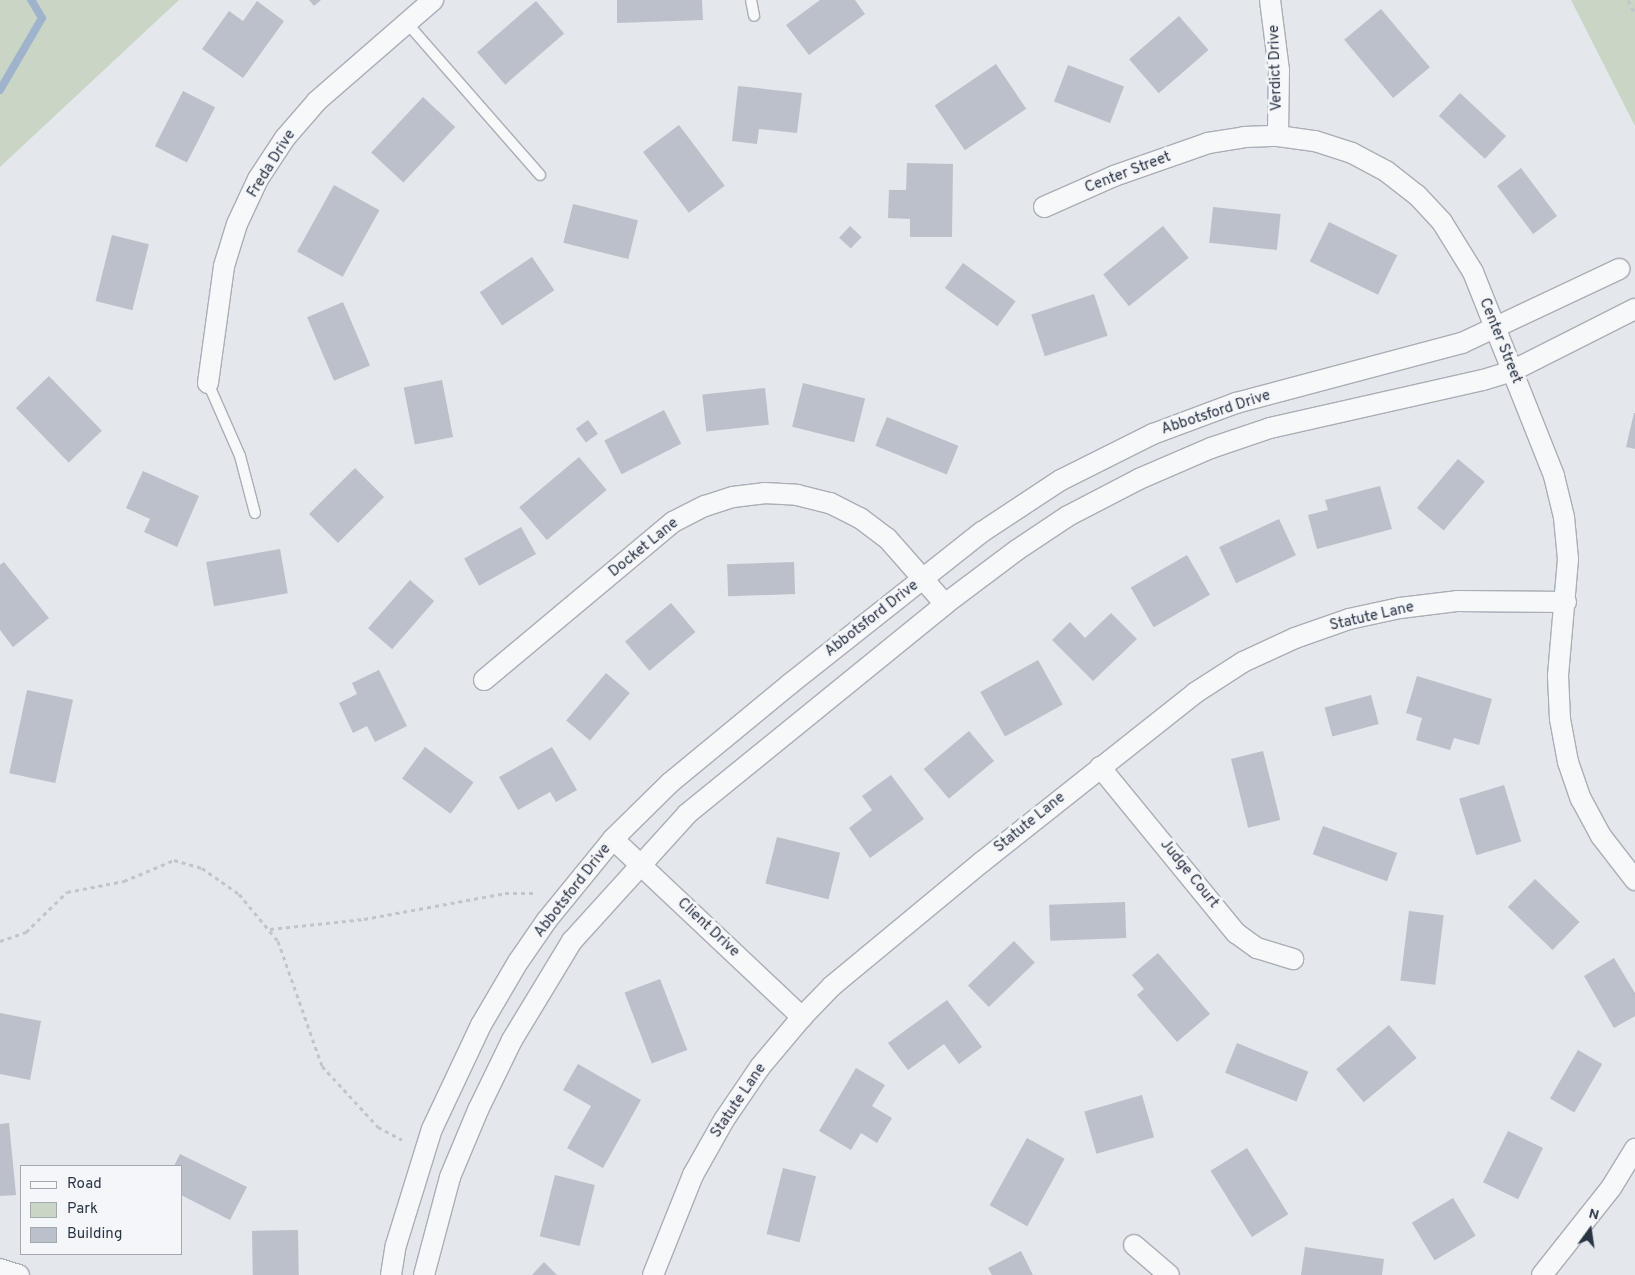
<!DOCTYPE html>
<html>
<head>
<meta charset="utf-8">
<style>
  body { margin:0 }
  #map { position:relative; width:1635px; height:1275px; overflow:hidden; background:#e4e7ec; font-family:Overpass,sans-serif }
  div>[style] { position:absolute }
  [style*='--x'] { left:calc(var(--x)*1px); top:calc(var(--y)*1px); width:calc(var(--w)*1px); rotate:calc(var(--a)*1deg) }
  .green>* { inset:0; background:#c9d6c5 }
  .stream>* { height:8px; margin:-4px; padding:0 4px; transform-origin:4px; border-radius:4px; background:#9fb4cc }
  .building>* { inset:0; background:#bbc0ca; transform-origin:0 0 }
  .path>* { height:3px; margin-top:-1.5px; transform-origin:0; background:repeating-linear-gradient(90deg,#c2c5cb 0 4px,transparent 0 8px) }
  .roads { filter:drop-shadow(1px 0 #a9aeb7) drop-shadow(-1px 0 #a9aeb7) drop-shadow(0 1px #a9aeb7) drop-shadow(0 -1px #a9aeb7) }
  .service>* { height:10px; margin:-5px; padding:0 5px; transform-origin:5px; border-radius:5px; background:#f7f8fa }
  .minor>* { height:20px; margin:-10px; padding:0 10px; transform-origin:10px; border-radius:10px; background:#f7f8fa }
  span { translate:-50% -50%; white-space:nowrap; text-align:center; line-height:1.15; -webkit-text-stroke:5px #f4f6f9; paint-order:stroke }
  .street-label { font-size:15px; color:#2b3445 }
  .legend { position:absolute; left:20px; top:1165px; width:162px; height:90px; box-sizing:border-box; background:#f4f6f9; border:1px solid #a4a8b1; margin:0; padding:6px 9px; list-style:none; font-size:15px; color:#2b3445 }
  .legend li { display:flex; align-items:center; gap:10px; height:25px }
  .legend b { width:25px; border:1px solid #a4a8b1 }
  .north { position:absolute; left:1565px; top:1205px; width:50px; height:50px; -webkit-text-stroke:4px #f4f6f9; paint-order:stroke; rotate:14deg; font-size:14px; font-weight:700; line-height:20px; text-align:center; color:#2b3445 }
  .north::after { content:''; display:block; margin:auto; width:18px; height:22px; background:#2b3445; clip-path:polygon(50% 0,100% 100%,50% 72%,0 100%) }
</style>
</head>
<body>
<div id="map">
  <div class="green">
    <i style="clip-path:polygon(0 0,179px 0,0 167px)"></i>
    <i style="clip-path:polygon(1571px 0,1635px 0,1635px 126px)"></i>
  </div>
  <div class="stream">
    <i style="--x:0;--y:90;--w:83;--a:-59.7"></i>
    <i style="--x:42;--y:18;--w:21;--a:-121"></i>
  </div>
  <div class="building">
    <i style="clip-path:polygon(309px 0,321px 0,314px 6px)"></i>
    <i style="clip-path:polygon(617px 0,702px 0,703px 20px,617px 23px)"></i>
    <i style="clip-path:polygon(820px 0,855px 0,865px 14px,809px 55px,786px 25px)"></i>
    <i style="clip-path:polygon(257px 1px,284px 21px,243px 78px,202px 49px,229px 11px,243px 21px)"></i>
    <i style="left:536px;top:1px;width:43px;height:78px;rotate:49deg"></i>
    <i style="left:1381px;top:9px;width:76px;height:48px;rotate:50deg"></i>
    <i style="left:1179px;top:16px;width:45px;height:66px;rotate:49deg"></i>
    <i style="left:996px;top:64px;width:54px;height:74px;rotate:56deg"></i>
    <i style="left:1068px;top:65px;width:60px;height:39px;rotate:21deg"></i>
    <i style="clip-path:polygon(738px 86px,802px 93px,797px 133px,759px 129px,757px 144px,732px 141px)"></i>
    <i style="left:183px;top:91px;width:36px;height:62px;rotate:27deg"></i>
    <i style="left:1460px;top:93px;width:63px;height:31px;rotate:43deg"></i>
    <i style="left:423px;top:97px;width:44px;height:76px;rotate:43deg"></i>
    <i style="left:679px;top:125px;width:76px;height:45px;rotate:53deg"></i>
    <i style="clip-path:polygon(907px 163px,953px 164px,952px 237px,910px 237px,910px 219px,888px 218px,889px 190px,906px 190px)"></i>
    <i style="left:1521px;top:168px;width:60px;height:30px;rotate:53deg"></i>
    <i style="left:334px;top:185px;width:52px;height:76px;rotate:29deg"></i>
    <i style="left:573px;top:204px;width:67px;height:40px;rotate:14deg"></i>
    <i style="left:1213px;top:207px;width:68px;height:36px;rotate:6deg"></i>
    <i style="left:1329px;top:222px;width:76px;height:44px;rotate:26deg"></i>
    <i style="left:850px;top:226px;width:16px;height:16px;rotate:43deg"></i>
    <i style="left:1163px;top:226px;width:41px;height:77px;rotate:51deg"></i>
    <i style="left:112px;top:235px;width:38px;height:68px;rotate:14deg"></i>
    <i style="left:532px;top:257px;width:40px;height:63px;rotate:56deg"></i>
    <i style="left:963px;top:263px;width:65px;height:31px;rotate:36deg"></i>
    <i style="left:1094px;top:294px;width:44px;height:66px;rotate:72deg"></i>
    <i style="left:343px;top:302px;width:69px;height:39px;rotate:67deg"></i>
    <i style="left:49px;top:376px;width:76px;height:46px;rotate:46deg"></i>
    <i style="left:442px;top:380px;width:58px;height:39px;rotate:79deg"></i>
    <i style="left:803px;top:383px;width:64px;height:45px;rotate:14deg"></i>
    <i style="left:765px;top:388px;width:37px;height:63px;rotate:84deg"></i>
    <i style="left:664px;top:410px;width:38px;height:67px;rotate:63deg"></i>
    <i style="clip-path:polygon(1634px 413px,1635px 413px,1635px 449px,1626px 447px)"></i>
    <i style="left:887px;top:417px;width:77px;height:31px;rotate:22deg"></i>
    <i style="left:588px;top:420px;width:17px;height:15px;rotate:54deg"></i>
    <i style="left:579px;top:457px;width:43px;height:78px;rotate:50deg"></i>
    <i style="left:1458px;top:459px;width:35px;height:64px;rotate:40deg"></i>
    <i style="left:355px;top:468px;width:41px;height:65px;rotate:45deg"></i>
    <i style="clip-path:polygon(143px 471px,199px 496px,177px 547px,144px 532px,150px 519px,126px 508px)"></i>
    <i style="clip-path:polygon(1380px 486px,1392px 529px,1317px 549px,1308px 515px,1328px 510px,1325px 500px)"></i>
    <i style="left:1279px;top:519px;width:40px;height:66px;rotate:65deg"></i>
    <i style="left:521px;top:527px;width:31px;height:65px;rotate:61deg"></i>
    <i style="left:280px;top:549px;width:45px;height:75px;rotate:80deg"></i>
    <i style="left:1187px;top:555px;width:46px;height:65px;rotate:60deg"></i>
    <i style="clip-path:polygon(4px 562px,49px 618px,13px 647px,0 630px,0 565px)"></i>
    <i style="left:794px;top:562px;width:32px;height:67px;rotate:88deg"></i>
    <i style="left:410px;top:580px;width:32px;height:64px;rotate:41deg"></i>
    <i style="left:671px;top:603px;width:38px;height:60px;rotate:50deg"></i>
    <i style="clip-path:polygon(1111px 613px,1137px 639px,1093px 681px,1052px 640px,1070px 622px,1085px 638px)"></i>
    <i style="left:1038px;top:660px;width:51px;height:66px;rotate:61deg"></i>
    <i style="clip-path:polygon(379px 670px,407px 726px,375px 742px,367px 726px,353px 733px,339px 703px,357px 694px,352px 683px)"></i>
    <i style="left:606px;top:673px;width:31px;height:62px;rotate:40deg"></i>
    <i style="clip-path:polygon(1417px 676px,1492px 699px,1479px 745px,1454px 738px,1450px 750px,1416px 740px,1422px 718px,1406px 713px)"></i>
    <i style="left:27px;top:690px;width:47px;height:85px;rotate:12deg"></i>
    <i style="left:1371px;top:695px;width:30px;height:48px;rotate:75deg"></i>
    <i style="left:969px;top:731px;width:39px;height:59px;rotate:50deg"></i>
    <i style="left:425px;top:747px;width:60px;height:39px;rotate:36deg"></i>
    <i style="clip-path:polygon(552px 747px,577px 790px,556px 802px,550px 792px,518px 810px,499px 777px)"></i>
    <i style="left:1263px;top:751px;width:71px;height:33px;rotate:76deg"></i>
    <i style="clip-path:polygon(891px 775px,924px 819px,870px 858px,849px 828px,872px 810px,862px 796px)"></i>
    <i style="left:1504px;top:785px;width:59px;height:47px;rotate:73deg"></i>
    <i style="left:1323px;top:826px;width:79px;height:30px;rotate:20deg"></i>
    <i style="left:777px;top:837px;width:65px;height:48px;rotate:14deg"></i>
    <i style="left:1535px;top:879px;width:62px;height:39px;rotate:44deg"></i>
    <i style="left:1125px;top:902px;width:36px;height:76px;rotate:88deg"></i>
    <i style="left:1409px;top:911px;width:35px;height:70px;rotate:7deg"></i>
    <i style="left:1014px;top:941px;width:30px;height:64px;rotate:46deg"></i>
    <i style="clip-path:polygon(1158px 953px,1210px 1014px,1177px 1042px,1137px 995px,1144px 989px,1132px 975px)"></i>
    <i style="clip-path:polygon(1614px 958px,1635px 993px,1635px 1016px,1614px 1028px,1584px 976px)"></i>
    <i style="left:660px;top:979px;width:76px;height:38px;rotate:69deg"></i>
    <i style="clip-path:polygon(947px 1000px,982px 1047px,959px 1064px,944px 1044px,908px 1070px,888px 1043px)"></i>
    <i style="clip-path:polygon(0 1013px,41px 1021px,30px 1080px,0 1074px)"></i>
    <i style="left:1389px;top:1025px;width:43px;height:69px;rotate:50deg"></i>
    <i style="left:1237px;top:1043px;width:77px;height:32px;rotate:22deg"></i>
    <i style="left:1578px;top:1050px;width:28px;height:56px;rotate:30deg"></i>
    <i style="clip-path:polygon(578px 1064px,641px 1100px,603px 1168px,567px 1148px,591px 1106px,563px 1090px)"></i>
    <i style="clip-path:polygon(856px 1068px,885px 1085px,872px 1106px,892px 1118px,877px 1143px,861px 1133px,851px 1150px,819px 1131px)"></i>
    <i style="left:1142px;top:1095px;width:44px;height:60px;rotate:74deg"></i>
    <i style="clip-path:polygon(9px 1123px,16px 1195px,0 1196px,0 1124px)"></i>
    <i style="left:1508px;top:1131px;width:39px;height:57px;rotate:26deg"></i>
    <i style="left:1027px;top:1138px;width:43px;height:77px;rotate:29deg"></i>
    <i style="left:1247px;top:1148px;width:78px;height:43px;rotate:58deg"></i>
    <i style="clip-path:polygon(180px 1154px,247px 1187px,230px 1220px,181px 1195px,181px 1166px,174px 1166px)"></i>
    <i style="left:783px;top:1168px;width:34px;height:68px;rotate:14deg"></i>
    <i style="left:555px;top:1175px;width:41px;height:63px;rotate:14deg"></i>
    <i style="left:1453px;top:1198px;width:44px;height:48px;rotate:59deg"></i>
    <i style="left:298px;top:1230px;width:45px;height:46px;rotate:89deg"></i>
    <i style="clip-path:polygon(1305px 1247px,1384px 1259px,1382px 1275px,1301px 1275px)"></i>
    <i style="clip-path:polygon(1021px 1251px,1033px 1275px,992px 1275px,988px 1268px)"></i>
    <i style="clip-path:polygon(544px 1262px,557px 1275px,532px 1275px)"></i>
  </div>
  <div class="path">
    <i style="--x:1628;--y:0;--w:16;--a:63"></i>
    <i style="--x:270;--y:929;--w:95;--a:-6.1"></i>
    <i style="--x:364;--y:919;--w:143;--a:-10.4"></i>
    <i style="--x:505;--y:893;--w:32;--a:0"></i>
    <i style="--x:0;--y:941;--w:28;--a:-19"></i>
    <i style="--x:26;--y:932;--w:57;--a:-44.3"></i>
    <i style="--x:67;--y:892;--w:58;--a:-10.9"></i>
    <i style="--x:124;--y:881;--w:54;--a:-22.8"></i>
    <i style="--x:174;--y:860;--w:29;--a:16"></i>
    <i style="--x:202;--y:868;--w:45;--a:35.1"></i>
    <i style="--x:239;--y:894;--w:61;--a:50.3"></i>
    <i style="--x:278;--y:941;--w:133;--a:70.6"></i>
    <i style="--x:322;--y:1066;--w:83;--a:47.4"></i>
    <i style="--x:378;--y:1127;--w:27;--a:28"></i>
  </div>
  <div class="roads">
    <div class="service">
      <i style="--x:751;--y:0;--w:16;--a:79"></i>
      <i style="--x:407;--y:23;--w:202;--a:48.8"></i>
      <i style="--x:208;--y:383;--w:80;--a:66.3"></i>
      <i style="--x:240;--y:456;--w:59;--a:75.3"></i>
    </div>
    <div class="minor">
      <i style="--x:1270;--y:0;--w:71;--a:82.7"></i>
      <i style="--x:1279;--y:70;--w:66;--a:90.9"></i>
      <i style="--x:1044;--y:207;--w:77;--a:-23.9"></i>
      <i style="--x:1114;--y:176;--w:100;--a:-19.3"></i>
      <i style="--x:1208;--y:143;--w:36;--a:-9"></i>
      <i style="--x:1244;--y:137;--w:34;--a:-2"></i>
      <i style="--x:1278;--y:136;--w:37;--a:8"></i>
      <i style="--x:1315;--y:141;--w:39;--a:18"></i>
      <i style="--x:1352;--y:153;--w:38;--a:28"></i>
      <i style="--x:1386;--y:171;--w:39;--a:38"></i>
      <i style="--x:1417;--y:195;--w:37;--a:47"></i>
      <i style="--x:1442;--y:222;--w:59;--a:58.2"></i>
      <i style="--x:1473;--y:272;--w:219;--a:68.3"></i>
      <i style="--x:1554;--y:476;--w:42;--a:76.3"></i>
      <i style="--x:1564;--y:517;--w:42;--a:84.6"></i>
      <i style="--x:1568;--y:559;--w:117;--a:94.9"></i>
      <i style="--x:1558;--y:676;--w:43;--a:87.3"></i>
      <i style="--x:1560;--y:719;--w:44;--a:79.5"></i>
      <i style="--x:1568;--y:762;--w:39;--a:71"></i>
      <i style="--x:1581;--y:799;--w:42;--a:61.6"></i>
      <i style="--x:1601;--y:836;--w:56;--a:52.3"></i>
      <i style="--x:208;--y:383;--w:118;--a:-82.2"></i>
      <i style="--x:224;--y:266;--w:44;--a:-72.8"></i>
      <i style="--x:237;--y:224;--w:50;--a:-65"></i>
      <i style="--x:258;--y:179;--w:49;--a:-56.6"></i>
      <i style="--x:285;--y:138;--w:49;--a:-49.1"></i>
      <i style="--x:317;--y:101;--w:154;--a:-41"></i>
      <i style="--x:484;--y:680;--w:246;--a:-39.9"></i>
      <i style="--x:673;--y:522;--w:36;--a:-27"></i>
      <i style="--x:705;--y:506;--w:29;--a:-18"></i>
      <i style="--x:733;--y:497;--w:31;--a:-7"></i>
      <i style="--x:764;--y:493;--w:33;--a:3"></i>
      <i style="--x:797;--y:495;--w:34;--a:14"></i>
      <i style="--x:830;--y:503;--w:34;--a:27"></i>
      <i style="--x:860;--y:518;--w:34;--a:37"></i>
      <i style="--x:887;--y:538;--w:88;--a:48.7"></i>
      <i style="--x:1100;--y:767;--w:215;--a:50.7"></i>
      <i style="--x:1236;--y:933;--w:26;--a:36"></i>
      <i style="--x:1257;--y:948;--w:38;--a:17"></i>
      <i style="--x:613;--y:839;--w:260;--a:43.3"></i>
      <i style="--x:1134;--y:1245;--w:46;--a:40.6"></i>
      <i style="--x:0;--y:1269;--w:20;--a:18"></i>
      <i style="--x:391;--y:1275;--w:30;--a:-81"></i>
      <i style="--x:396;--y:1245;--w:121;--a:-72.8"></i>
      <i style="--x:432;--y:1129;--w:115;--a:-64.8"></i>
      <i style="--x:481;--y:1025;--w:73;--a:-59.6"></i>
      <i style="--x:518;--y:962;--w:51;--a:-55.4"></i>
      <i style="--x:547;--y:920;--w:104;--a:-50.8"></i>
      <i style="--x:613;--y:839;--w:81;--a:-44.5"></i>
      <i style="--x:671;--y:782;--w:154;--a:-39.5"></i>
      <i style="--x:790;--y:684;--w:245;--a:-38.4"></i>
      <i style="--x:982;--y:532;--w:95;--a:-33.4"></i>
      <i style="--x:1061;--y:480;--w:103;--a:-26.6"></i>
      <i style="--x:1153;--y:434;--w:89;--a:-20.5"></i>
      <i style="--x:1236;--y:403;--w:234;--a:-14.9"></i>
      <i style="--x:1462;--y:343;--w:174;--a:-25.2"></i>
      <i style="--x:424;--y:1275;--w:101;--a:-75.1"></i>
      <i style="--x:450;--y:1177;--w:73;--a:-67.3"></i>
      <i style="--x:478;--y:1110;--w:78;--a:-64.1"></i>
      <i style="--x:512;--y:1040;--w:116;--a:-58.8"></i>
      <i style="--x:572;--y:941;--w:171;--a:-47.8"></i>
      <i style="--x:687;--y:814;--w:333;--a:-39.1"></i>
      <i style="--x:945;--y:604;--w:90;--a:-36.9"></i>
      <i style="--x:1017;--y:550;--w:61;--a:-33.7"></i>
      <i style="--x:1068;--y:516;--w:80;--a:-27.5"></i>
      <i style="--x:1139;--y:479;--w:78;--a:-23.3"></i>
      <i style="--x:1211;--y:448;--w:62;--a:-18.7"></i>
      <i style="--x:1270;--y:428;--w:218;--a:-12.7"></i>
      <i style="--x:1483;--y:380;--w:30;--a:-17"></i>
      <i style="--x:1512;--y:371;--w:138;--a:-26.8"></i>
      <i style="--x:653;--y:1275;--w:108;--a:-68.2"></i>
      <i style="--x:693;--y:1175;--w:63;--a:-60.6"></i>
      <i style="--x:724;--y:1120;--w:64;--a:-55.8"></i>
      <i style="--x:760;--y:1067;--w:65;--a:-50"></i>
      <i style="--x:802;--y:1017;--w:43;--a:-45.9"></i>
      <i style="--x:832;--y:986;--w:195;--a:-39.6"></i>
      <i style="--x:982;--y:862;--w:272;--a:-38.4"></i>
      <i style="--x:1195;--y:693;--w:57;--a:-32.9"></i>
      <i style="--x:1243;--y:662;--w:57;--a:-24.8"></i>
      <i style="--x:1295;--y:638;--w:57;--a:-19.4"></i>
      <i style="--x:1349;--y:619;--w:52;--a:-12.2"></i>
      <i style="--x:1400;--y:608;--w:57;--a:-7"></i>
      <i style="--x:1457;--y:601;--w:109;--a:0.5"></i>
      <i style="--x:1542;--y:1275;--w:111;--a:-51.6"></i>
      <i style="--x:1611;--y:1188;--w:46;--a:-58.4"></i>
    </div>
  </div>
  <div class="street-label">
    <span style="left:1276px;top:68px;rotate:-92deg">Verdict Drive</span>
    <span style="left:272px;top:164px;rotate:-58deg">Freda Drive</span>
    <span style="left:1128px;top:173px;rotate:-21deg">Center Street</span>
    <span style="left:1500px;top:341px;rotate:68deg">Center Street</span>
    <span style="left:1216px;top:413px;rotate:-18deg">Abbotsford Drive</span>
    <span style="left:644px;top:548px;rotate:-39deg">Docket Lane</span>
    <span style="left:1372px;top:617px;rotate:-13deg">Statute Lane</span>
    <span style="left:872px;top:619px;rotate:-38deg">Abbotsford Drive</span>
    <span style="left:1030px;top:823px;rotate:-39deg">Statute Lane</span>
    <span style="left:1189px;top:874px;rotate:51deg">Judge Court</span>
    <span style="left:573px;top:891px;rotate:-52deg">Abbotsford Drive</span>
    <span style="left:708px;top:928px;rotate:43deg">Client Drive</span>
    <span style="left:739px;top:1101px;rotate:-56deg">Statute Lane</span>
  </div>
  <ul class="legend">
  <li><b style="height:6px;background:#f7f8fa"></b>Road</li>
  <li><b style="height:14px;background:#c9d6c5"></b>Park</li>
  <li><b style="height:14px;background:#bbc0ca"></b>Building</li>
  </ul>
  <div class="north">N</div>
</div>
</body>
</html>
